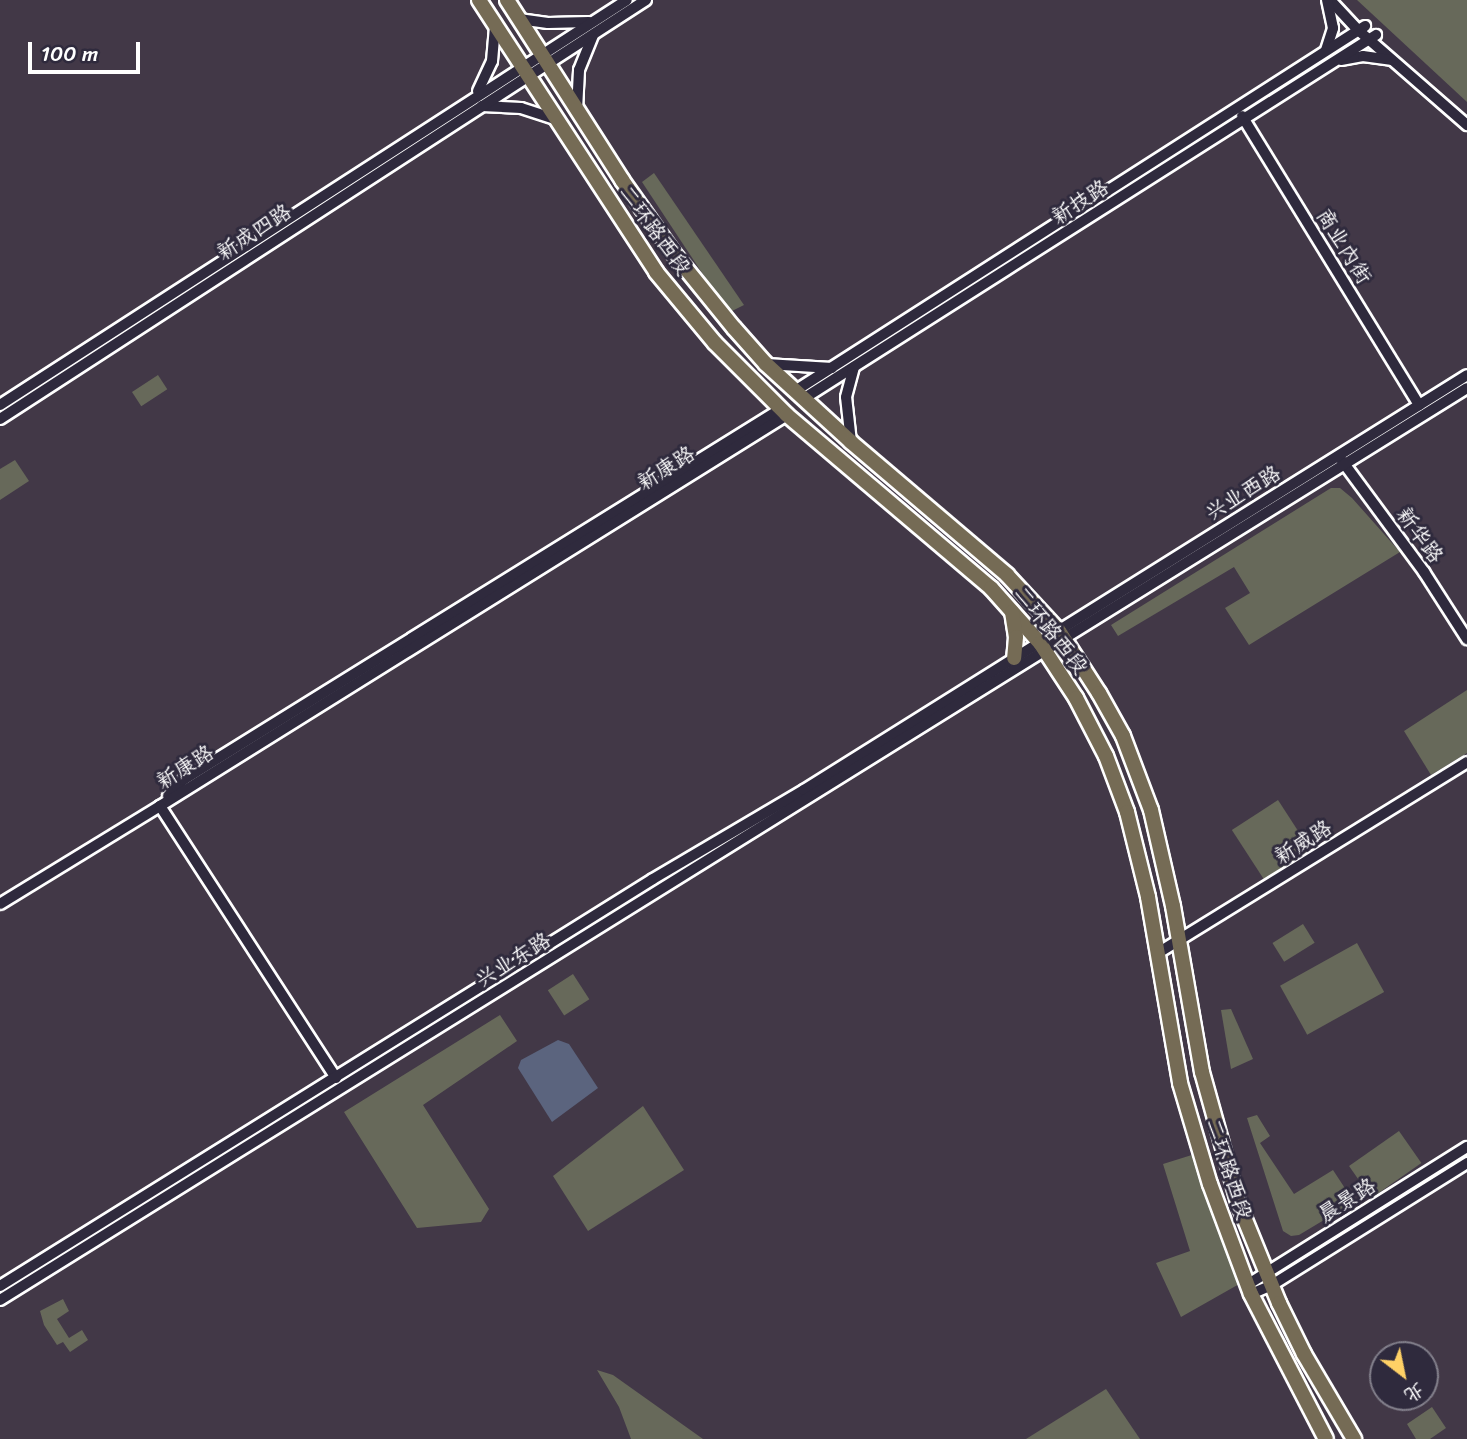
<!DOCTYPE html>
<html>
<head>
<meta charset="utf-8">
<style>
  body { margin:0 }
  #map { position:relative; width:1467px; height:1439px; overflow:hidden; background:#423847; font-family:Sriracha,"LXGW WenKai TC",sans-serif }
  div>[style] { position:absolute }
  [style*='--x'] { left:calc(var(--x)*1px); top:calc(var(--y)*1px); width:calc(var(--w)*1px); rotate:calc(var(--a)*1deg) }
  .green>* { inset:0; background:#67695a; transform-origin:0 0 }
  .water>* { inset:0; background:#5b647e }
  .roads { filter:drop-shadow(2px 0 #fff) drop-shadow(-2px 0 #fff) drop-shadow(0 2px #fff) drop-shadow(0 -2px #fff) }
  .minor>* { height:10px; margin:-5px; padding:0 5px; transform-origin:5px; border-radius:5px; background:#2f2a3d }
  .major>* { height:14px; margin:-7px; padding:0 7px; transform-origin:7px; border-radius:7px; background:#756b55 }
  span { translate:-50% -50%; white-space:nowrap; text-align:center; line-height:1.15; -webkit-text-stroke:6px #2f2a3d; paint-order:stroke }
  .street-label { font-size:21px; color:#fff }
  .north { position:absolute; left:1369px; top:1341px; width:70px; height:70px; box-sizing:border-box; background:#2f2a3d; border:2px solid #827f8b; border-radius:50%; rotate:148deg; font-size:19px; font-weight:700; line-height:28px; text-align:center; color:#fff }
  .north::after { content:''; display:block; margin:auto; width:24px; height:32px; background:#ffd166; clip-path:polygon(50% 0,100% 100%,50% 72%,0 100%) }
  .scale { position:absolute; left:28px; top:42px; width:112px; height:32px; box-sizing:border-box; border:4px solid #fff; border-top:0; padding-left:9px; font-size:21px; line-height:24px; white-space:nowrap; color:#fff; -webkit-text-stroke:5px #2f2a3d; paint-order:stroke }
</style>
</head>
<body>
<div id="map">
  <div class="green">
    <i style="clip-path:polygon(1357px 0,1467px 0,1467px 102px)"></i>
    <i style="clip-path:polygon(654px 173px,744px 305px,732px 311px,714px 291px,642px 182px)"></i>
    <i style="left:158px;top:375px;width:17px;height:31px;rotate:57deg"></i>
    <i style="clip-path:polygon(15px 460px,29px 481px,0 500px,0 469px)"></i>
    <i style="clip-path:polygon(1331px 488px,1340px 488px,1352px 498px,1400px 552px,1249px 645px,1225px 608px,1250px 593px,1234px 567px,1118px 636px,1111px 625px)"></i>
    <i style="clip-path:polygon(1467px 690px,1467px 753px,1431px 775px,1404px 731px)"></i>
    <i style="left:1278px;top:800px;width:59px;height:55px;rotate:57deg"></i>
    <i style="left:1303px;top:924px;width:22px;height:36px;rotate:58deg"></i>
    <i style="left:1357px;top:943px;width:56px;height:88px;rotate:61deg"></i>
    <i style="left:573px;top:974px;width:30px;height:30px;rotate:57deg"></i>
    <i style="clip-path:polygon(1231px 1009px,1253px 1059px,1231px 1069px,1221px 1010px)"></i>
    <i style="clip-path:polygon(500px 1015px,517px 1041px,423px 1105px,489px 1209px,481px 1222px,417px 1228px,344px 1112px)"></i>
    <i style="clip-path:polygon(643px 1106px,684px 1170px,588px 1231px,553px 1176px)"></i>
    <i style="clip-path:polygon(1257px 1115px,1270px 1136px,1260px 1143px,1294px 1194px,1333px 1170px,1354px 1202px,1299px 1235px,1291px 1236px,1283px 1231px,1247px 1118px)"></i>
    <i style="left:1399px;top:1131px;width:39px;height:61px;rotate:55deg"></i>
    <i style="clip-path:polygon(1195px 1154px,1241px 1283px,1181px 1317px,1156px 1263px,1190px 1251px,1163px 1164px)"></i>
    <i style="clip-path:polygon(63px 1299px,69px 1311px,57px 1319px,69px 1338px,82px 1330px,88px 1340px,70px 1352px,63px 1342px,57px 1345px,44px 1325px,40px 1311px)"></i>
    <i style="clip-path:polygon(597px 1370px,613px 1375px,703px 1439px,631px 1439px,619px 1407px)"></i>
    <i style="clip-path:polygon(1106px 1389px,1140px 1439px,1026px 1439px)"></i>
    <i style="clip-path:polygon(1432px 1407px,1446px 1428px,1430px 1439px,1416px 1439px,1407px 1424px)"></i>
  </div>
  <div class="water">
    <i style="clip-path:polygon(558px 1040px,569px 1044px,598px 1088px,552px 1122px,518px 1068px,521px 1060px)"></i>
  </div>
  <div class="roads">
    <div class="minor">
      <i style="--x:1330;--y:0;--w:41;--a:47"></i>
      <i style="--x:1358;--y:30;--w:145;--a:41.1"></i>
      <i style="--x:519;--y:19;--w:29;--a:8"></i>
      <i style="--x:548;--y:23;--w:41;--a:-1.4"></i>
      <i style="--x:1326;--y:50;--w:23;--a:-72"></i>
      <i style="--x:1333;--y:28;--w:29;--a:-102"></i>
      <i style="--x:1341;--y:60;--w:22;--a:-10"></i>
      <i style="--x:1363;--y:56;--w:28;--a:8"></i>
      <i style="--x:478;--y:91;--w:33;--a:-65"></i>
      <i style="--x:492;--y:61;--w:34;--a:-85"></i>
      <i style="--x:482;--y:106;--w:39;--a:3"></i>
      <i style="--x:521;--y:108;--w:38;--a:18"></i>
      <i style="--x:577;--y:110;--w:40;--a:-87.1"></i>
      <i style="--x:579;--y:70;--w:37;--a:-68"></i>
      <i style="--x:1242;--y:116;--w:339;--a:58.5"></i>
      <i style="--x:766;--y:364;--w:66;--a:3.5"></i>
      <i style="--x:795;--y:391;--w:677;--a:-32.63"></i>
      <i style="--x:803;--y:399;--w:679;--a:-32.43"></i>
      <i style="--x:0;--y:405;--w:746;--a:-32.86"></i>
      <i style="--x:0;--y:419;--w:770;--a:-32.97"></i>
      <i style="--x:851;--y:442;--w:45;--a:-96.3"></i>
      <i style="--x:846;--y:397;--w:31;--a:-75"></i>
      <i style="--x:1340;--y:458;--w:142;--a:53.6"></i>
      <i style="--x:1424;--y:572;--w:80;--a:57.3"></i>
      <i style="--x:168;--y:796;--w:22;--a:-47"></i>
      <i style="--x:183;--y:780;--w:704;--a:-31.82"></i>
      <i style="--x:160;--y:806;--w:739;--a:-31.95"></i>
      <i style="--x:0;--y:904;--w:188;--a:-31.5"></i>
      <i style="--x:160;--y:806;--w:324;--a:57.1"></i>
      <i style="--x:1158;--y:953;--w:363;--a:-31.7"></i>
      <i style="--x:1247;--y:1285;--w:260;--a:-32.1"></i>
      <i style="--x:0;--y:1286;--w:769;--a:-31.93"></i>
      <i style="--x:653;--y:879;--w:175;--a:-30.5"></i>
      <i style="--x:804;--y:790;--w:782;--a:-32.04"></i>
      <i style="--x:1251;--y:1294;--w:23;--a:-23"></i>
      <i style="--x:1272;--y:1285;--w:230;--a:-32"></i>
      <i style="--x:0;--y:1300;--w:1727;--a:-31.87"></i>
    </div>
    <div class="major">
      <i style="--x:479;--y:0;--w:325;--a:56.9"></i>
      <i style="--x:656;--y:272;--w:92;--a:50.3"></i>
      <i style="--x:715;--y:343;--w:102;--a:45"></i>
      <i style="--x:787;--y:415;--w:267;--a:40.3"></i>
      <i style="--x:991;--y:588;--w:74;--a:48.3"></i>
      <i style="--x:1040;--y:643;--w:66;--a:56.8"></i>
      <i style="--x:1076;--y:698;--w:65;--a:62.7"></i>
      <i style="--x:1106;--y:756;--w:60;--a:69.4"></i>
      <i style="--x:1127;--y:812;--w:88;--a:76.1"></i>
      <i style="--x:1148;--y:897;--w:189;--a:80.2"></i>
      <i style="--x:1180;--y:1083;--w:105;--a:73.5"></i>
      <i style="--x:1210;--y:1184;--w:117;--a:69.6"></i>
      <i style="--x:1251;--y:1294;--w:163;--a:62.7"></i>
      <i style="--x:507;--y:0;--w:214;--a:57.4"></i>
      <i style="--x:622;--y:180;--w:90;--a:54.9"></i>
      <i style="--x:674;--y:254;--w:95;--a:51"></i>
      <i style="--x:734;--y:328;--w:48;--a:48.4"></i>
      <i style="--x:766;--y:364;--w:115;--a:42.5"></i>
      <i style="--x:851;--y:442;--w:205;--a:40.4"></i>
      <i style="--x:1007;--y:575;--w:76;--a:47.1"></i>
      <i style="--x:1059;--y:631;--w:74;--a:57.2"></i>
      <i style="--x:1099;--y:693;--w:49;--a:60.8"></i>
      <i style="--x:1123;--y:736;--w:79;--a:69.3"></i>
      <i style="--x:1151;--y:810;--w:98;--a:77.1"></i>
      <i style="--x:1173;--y:906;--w:169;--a:80.1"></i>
      <i style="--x:1202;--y:1072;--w:138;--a:74.5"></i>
      <i style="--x:1239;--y:1205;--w:106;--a:67.8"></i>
      <i style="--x:1279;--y:1303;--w:57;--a:63.9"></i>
      <i style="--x:1304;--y:1354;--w:99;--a:59.5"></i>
      <i style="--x:1012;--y:612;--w:25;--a:81"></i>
      <i style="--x:1016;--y:637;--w:21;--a:95"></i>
    </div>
  </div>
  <div class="street-label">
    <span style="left:1080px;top:202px;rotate:-33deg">新技路</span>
    <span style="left:655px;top:230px;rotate:54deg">二环路西段</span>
    <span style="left:254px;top:232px;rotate:-33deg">新成四路</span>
    <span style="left:1344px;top:246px;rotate:58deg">商业内街</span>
    <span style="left:666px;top:468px;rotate:-32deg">新康路</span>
    <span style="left:1243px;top:493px;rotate:-32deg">兴业西路</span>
    <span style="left:1420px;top:535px;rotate:54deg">新华路</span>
    <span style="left:1051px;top:630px;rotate:52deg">二环路西段</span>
    <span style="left:185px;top:767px;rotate:-32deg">新康路</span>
    <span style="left:1303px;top:842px;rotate:-32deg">新威路</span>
    <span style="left:513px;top:960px;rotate:-32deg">兴业东路</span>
    <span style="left:1229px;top:1169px;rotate:72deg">二环路西段</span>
    <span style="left:1347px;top:1200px;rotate:-32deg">晨景路</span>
  </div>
  <div class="north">北</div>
  <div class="scale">100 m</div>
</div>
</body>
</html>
